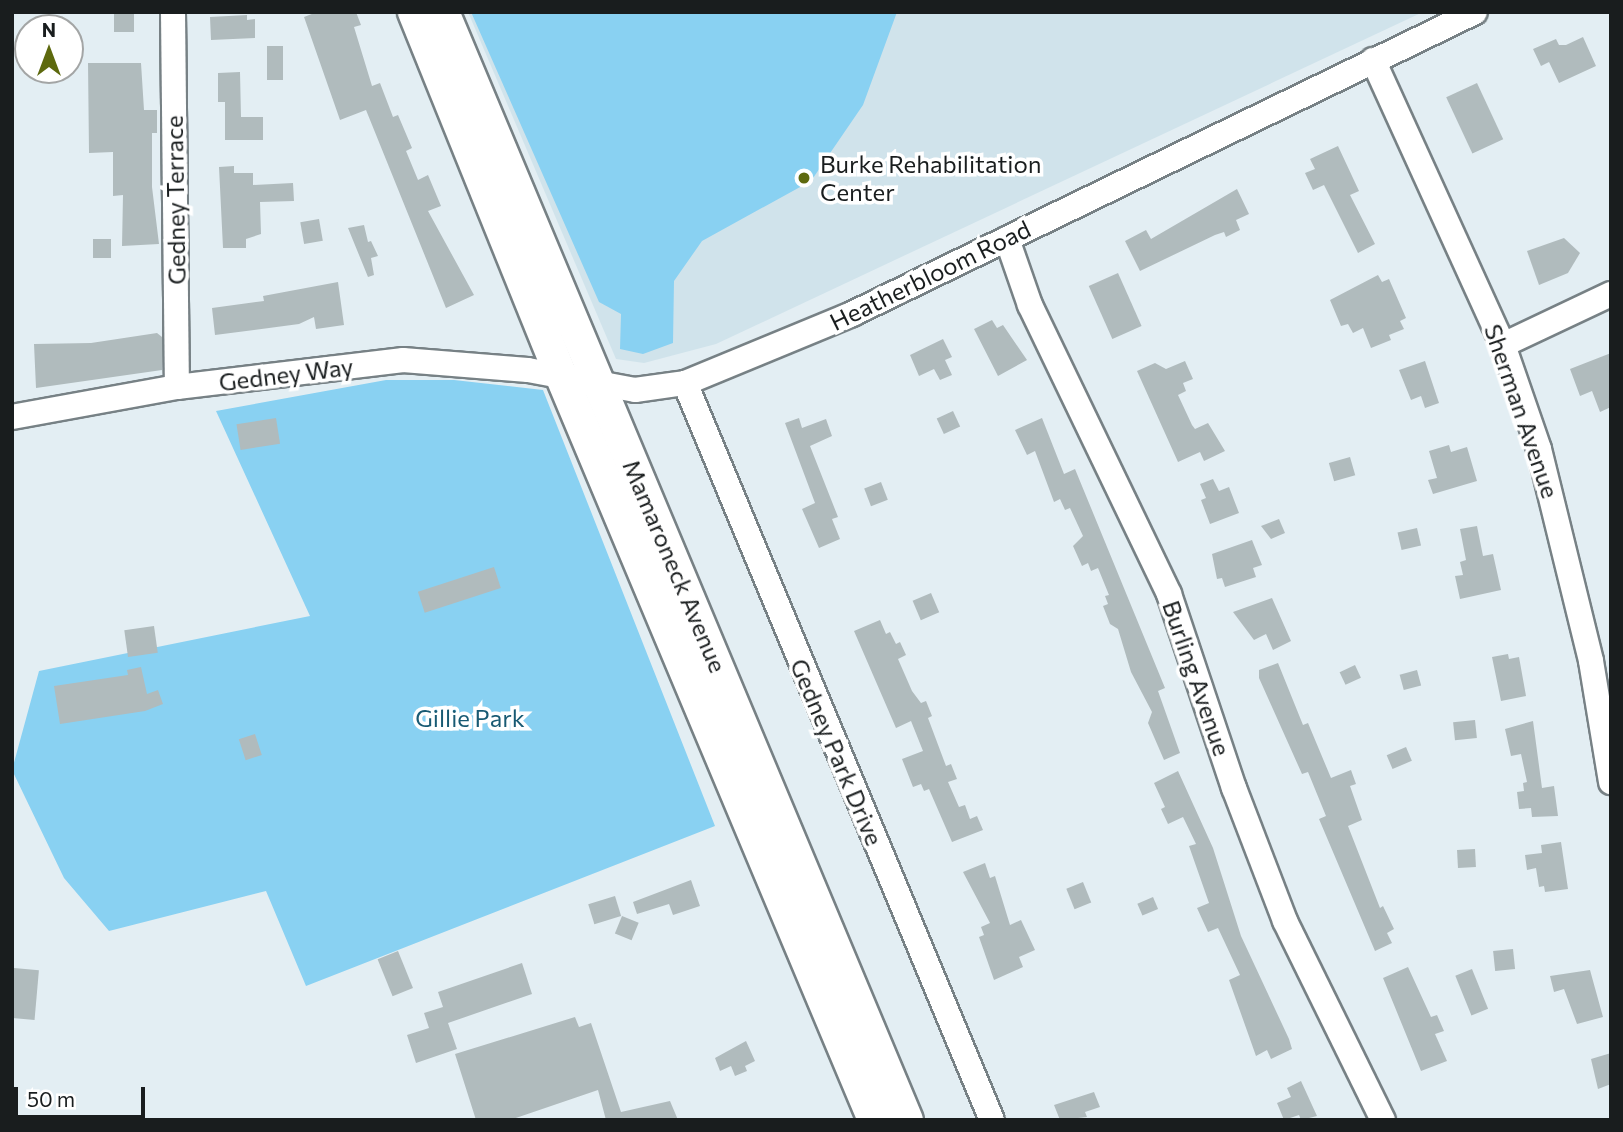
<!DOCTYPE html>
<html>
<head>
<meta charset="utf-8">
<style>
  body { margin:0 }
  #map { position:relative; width:1623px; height:1132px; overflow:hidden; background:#e3eef3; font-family:Commissioner,sans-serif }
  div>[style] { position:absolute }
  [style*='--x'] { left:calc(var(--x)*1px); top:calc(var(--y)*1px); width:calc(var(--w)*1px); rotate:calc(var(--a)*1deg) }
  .built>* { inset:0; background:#d0e3eb }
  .green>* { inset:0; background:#89d1f2 }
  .building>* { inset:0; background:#b0bbbd; transform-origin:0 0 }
  .roads { filter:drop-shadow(2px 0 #778185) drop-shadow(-2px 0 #778185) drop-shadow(0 2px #778185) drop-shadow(0 -2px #778185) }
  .minor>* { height:24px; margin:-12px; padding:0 12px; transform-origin:12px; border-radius:12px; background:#fff }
  .major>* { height:32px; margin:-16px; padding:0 16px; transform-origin:16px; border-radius:16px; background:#fff }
  .dots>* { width:19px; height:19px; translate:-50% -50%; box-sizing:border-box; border:4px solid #fff; border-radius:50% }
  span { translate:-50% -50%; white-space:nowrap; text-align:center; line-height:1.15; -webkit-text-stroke:7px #fff; paint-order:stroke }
  .poi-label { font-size:24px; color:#191d1e }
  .left { translate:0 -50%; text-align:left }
  .street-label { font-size:24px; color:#191d1e }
  .park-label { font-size:24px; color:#185a73 }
  .frame { position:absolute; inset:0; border:14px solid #191d1e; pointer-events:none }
  .north { position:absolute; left:14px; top:14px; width:70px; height:70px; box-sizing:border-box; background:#fff; border:2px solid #a3a5a5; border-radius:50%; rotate:0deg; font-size:19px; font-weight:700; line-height:28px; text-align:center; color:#191d1e }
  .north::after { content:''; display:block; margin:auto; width:24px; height:32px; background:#5d690e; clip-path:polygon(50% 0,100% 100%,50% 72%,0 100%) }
  .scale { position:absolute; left:14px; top:1087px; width:131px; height:32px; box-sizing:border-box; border:4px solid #191d1e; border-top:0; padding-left:9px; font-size:21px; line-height:24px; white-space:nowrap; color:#191d1e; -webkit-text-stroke:5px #fff; paint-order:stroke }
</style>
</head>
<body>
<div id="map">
  <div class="built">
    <i style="clip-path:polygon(468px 12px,1423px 12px,716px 344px,644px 363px,616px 359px)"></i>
  </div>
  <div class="green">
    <i style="clip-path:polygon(471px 12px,897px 12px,863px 105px,811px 181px,702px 241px,674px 281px,673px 343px,643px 354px,620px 349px,621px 314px,599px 302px)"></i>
    <i style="clip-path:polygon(386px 380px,454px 380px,543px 390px,715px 826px,306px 986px,266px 891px,109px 931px,64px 878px,12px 770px,39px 671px,310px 616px,216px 411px)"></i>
  </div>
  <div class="building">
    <i style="left:114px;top:12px;width:20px;height:20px"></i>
    <i style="clip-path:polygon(317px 12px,356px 12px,361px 25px,354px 27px,372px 86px,380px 83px,393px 117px,398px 115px,412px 148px,406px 151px,418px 180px,428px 175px,441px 206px,428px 211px,474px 295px,446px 308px,366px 110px,340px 120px,304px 17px)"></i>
    <i style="clip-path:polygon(247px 15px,247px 20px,255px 19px,255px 38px,211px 40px,210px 17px)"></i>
    <i style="clip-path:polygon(1583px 37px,1596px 66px,1559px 83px,1549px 62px,1541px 66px,1533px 49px,1556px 39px,1559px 45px,1566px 45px)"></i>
    <i style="left:267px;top:46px;width:16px;height:34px"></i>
    <i style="clip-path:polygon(88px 63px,141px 63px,144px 110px,157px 110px,157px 133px,152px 133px,152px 187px,159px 244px,122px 246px,123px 195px,113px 196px,113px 152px,89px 153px)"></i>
    <i style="clip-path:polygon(240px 72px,241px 117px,263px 117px,263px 140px,225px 140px,225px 102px,218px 102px,218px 73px)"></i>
    <i style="left:1477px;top:83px;width:62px;height:34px;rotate:65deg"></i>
    <i style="clip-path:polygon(1338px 146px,1359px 191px,1350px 195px,1375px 244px,1358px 253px,1324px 185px,1313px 190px,1305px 173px,1315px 169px,1310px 159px)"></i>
    <i style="clip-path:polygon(234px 166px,234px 173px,253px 173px,253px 185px,293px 183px,294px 201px,260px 202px,261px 234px,246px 239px,246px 248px,223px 248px,219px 167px)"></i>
    <i style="clip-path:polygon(1237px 189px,1249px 214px,1236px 220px,1240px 230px,1226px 237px,1224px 232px,1215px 235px,1140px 271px,1125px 241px,1146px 230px,1151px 239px)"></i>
    <i style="left:319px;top:219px;width:22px;height:19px;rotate:80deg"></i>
    <i style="clip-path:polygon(364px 225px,368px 242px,371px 241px,378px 256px,371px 258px,374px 275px,368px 277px,348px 228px)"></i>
    <i style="clip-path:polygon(1564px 238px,1580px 253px,1568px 273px,1539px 285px,1527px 251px)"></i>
    <i style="left:93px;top:239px;width:18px;height:19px"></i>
    <i style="left:1118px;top:273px;width:58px;height:32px;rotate:66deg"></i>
    <i style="clip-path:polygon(1378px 275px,1382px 282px,1389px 279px,1406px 318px,1400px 321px,1404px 329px,1389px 335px,1391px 340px,1371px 348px,1363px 328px,1353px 333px,1348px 324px,1341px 326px,1330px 300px)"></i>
    <i style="clip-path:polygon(338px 282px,344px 325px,316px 329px,314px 317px,299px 324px,215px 335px,212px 308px,264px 301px,263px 296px)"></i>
    <i style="clip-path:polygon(992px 320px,997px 328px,1003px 325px,1027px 360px,998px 376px,974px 329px)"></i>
    <i style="clip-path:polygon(157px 333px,162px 337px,162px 370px,36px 388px,34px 344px,91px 343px)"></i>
    <i style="clip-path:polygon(943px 339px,952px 357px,945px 360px,952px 375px,940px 380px,934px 369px,919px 376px,910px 355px)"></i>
    <i style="clip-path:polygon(1611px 353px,1611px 407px,1600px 412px,1592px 391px,1580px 396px,1570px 369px)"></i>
    <i style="clip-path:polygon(1185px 361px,1193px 379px,1183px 383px,1186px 391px,1178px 395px,1192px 425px,1195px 429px,1208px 423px,1225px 451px,1204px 461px,1200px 452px,1178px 462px,1137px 371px,1155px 363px,1166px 369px)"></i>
    <i style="clip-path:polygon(1425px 361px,1439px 403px,1425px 408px,1421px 396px,1411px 400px,1399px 370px)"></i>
    <i style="left:953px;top:411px;width:17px;height:18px;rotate:65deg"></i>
    <i style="left:276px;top:418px;width:26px;height:40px;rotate:81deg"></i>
    <i style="clip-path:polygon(799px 418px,802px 428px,826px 419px,832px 436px,810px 446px,838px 517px,832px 519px,840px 539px,819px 548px,802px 509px,815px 503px,785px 423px)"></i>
    <i style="clip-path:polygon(1042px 418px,1064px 474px,1075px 469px,1165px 688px,1158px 691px,1180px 753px,1164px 760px,1148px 723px,1152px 712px,1131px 672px,1118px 629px,1110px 624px,1103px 606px,1108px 604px,1105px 596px,1109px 595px,1098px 568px,1091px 571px,1088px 563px,1082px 566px,1073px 546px,1083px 536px,1070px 508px,1065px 510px,1060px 499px,1054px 502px,1035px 451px,1027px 455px,1015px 430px)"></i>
    <i style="clip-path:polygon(1449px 445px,1451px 452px,1467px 447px,1477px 481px,1433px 494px,1428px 480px,1437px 478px,1429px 451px)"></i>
    <i style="left:1350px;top:457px;width:19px;height:22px;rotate:74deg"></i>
    <i style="clip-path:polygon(1213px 479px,1219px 491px,1229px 487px,1239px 513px,1210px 524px,1201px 500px,1206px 498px,1200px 484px)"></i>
    <i style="left:881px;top:482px;width:19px;height:18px;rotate:69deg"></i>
    <i style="clip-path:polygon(1279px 519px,1285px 533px,1271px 539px,1261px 526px)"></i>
    <i style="clip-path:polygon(1477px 526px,1483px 556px,1493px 554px,1501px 590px,1460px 599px,1455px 576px,1463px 575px,1460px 562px,1466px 560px,1460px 529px)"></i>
    <i style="left:1417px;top:528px;width:18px;height:20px;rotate:77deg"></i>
    <i style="clip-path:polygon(1252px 540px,1262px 565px,1253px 568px,1256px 577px,1225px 587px,1222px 578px,1217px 579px,1212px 554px)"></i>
    <i style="left:494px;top:567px;width:22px;height:80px;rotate:72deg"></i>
    <i style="left:931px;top:593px;width:21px;height:20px;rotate:67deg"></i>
    <i style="clip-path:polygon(1272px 598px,1291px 641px,1273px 650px,1266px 634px,1254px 640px,1233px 612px)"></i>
    <i style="clip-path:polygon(880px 620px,886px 634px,890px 632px,896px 644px,900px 642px,906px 655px,898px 659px,912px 691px,921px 703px,926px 701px,932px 716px,928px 718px,946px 766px,951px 764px,957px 779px,948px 782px,959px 807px,965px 805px,970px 819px,977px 816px,983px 830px,952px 842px,929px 789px,924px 791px,921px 784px,913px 787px,902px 759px,923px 751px,911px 721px,896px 728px,854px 631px)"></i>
    <i style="left:154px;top:626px;width:27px;height:30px;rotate:82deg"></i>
    <i style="clip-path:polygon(1508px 654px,1509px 659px,1519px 657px,1526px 696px,1501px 701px,1492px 657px)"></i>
    <i style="clip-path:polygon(1278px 663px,1303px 725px,1308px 723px,1331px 778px,1351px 770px,1356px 784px,1350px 786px,1362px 820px,1348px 826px,1380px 908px,1383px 906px,1394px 929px,1387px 933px,1392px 943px,1375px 951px,1319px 819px,1326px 816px,1308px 772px,1302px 774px,1259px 678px,1259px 670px)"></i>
    <i style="left:1355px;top:665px;width:14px;height:17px;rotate:65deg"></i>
    <i style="clip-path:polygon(141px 667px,147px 694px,158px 690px,163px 704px,145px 711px,60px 724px,54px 686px,128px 675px,127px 670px)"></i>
    <i style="left:1417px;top:670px;width:16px;height:18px;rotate:75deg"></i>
    <i style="left:1475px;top:720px;width:18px;height:22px;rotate:84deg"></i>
    <i style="clip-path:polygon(1533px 721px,1542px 788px,1554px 786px,1558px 816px,1532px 817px,1531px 808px,1519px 809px,1517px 792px,1524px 791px,1523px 783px,1527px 782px,1521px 754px,1511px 756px,1505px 729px)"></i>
    <i style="left:255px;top:734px;width:22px;height:17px;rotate:72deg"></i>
    <i style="left:1406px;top:747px;width:15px;height:21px;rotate:67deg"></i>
    <i style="clip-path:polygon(1178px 771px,1213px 848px,1241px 936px,1289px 1039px,1292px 1049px,1271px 1059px,1267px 1050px,1256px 1056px,1229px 980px,1240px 975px,1218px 928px,1208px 932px,1197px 908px,1209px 903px,1189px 846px,1196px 844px,1183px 817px,1168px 824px,1161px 809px,1165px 807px,1154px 783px)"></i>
    <i style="clip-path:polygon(1561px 842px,1568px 889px,1545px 892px,1544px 886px,1539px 887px,1536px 868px,1527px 870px,1525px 855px,1542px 853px,1541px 845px)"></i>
    <i style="left:1475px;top:849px;width:18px;height:18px;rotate:87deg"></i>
    <i style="clip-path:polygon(985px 863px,990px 878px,995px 876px,1010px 925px,1021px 920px,1035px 950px,1019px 957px,1023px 967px,994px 980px,979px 937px,984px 935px,981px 927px,990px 923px,963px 872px)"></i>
    <i style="clip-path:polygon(691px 880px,700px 906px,673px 915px,669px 904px,637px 914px,633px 902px)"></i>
    <i style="left:1083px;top:882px;width:22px;height:18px;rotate:68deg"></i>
    <i style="left:615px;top:896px;width:21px;height:28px;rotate:73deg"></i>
    <i style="left:1153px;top:897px;width:13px;height:17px;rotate:67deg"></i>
    <i style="left:622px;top:916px;width:18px;height:19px;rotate:22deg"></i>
    <i style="left:1513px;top:949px;width:20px;height:20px;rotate:84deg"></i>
    <i style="left:398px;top:951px;width:40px;height:22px;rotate:68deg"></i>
    <i style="clip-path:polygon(522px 963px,532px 994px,448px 1023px,457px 1049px,416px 1063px,407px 1035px,429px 1028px,424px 1013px,443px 1007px,438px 992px)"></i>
    <i style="clip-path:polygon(1408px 967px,1431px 1017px,1437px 1015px,1444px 1031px,1435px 1034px,1447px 1061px,1421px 1071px,1383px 978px)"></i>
    <i style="left:14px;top:968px;width:25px;height:50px;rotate:5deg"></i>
    <i style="left:1472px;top:969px;width:43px;height:18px;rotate:68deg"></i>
    <i style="clip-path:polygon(1590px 970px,1603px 1017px,1577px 1024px,1564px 989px,1554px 992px,1550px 976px)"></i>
    <i style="clip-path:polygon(575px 1017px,579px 1027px,591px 1023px,621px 1112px,670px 1101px,678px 1120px,606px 1120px,598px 1090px,510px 1120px,476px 1120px,455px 1054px)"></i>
    <i style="clip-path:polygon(746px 1041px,755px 1061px,745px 1066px,747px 1071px,735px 1076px,731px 1066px,720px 1071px,715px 1058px)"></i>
    <i style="clip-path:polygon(1611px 1053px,1611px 1084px,1598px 1089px,1591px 1059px)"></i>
    <i style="clip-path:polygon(1301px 1081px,1317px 1116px,1301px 1120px,1299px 1115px,1284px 1120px,1277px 1103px,1291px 1097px,1287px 1088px)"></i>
    <i style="clip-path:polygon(1094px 1092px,1100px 1107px,1085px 1112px,1087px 1117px,1060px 1120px,1054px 1105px)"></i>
  </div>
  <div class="roads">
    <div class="minor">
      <i style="--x:173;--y:12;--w:375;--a:89.4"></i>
      <i style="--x:1373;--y:60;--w:313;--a:65.5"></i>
      <i style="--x:1503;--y:345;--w:110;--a:70.9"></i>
      <i style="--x:1539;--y:449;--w:218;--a:76.2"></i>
      <i style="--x:1591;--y:661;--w:123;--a:80.6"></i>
      <i style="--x:1007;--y:239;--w:70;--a:70.8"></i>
      <i style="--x:1030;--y:305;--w:321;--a:64.3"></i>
      <i style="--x:1169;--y:594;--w:205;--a:71.5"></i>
      <i style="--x:1234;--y:788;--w:142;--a:69"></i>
      <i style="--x:1285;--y:921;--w:222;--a:63.8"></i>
      <i style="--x:1503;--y:345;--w:119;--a:-25.3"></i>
      <i style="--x:685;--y:383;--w:798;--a:67.39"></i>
      <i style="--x:12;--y:417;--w:168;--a:-10.3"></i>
      <i style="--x:177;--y:387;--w:228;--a:-6.8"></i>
      <i style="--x:403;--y:360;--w:125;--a:4.6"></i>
      <i style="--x:528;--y:370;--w:109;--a:10.6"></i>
      <i style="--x:635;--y:390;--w:50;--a:-8"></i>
      <i style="--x:685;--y:383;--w:181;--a:-22.4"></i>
      <i style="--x:852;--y:314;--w:692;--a:-25.86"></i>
    </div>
    <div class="major">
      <i style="--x:414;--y:12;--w:392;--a:68"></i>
      <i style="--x:561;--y:375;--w:808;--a:67.21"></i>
      <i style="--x:443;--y:12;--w:1201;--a:67.28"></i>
    </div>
  </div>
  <div class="dots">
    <i style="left:804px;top:178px;background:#5d690e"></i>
  </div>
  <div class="poi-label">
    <span class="left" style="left:820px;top:178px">Burke Rehabilitation<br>Center</span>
  </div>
  <div class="street-label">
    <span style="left:175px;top:200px;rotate:-91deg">Gedney Terrace</span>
    <span style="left:930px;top:275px;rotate:-26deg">Heatherbloom Road</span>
    <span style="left:286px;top:374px;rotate:-7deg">Gedney Way</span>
    <span style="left:1522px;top:411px;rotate:71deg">Sherman Avenue</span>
    <span style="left:675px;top:566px;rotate:67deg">Mamaroneck Avenue</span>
    <span style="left:1197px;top:678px;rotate:71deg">Burling Avenue</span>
    <span style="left:837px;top:752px;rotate:67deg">Gedney Park Drive</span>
  </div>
  <div class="park-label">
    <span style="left:470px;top:718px">Gillie Park</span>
  </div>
  <div class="frame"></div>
  <div class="north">N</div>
  <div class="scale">50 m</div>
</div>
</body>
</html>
